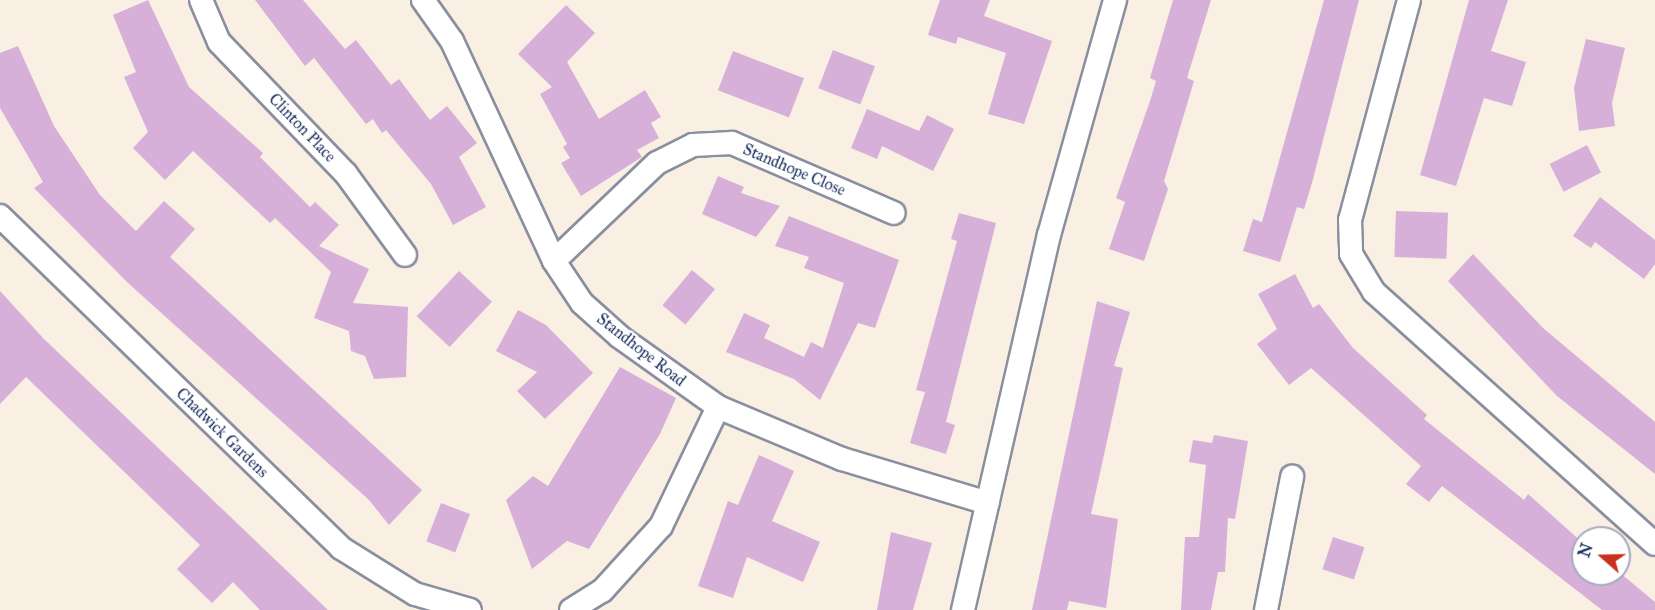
<!DOCTYPE html>
<html>
<head>
<meta charset="utf-8">
<style>
  body { margin:0 }
  #map { position:relative; width:1655px; height:610px; overflow:hidden; background:#faefe3; font-family:"IM FELL Great Primer",serif }
  div>[style] { position:absolute }
  [style*='--x'] { left:calc(var(--x)*1px); top:calc(var(--y)*1px); width:calc(var(--w)*1px); rotate:calc(var(--a)*1deg) }
  .building>* { inset:0; background:#d6b0d9; transform-origin:0 0 }
  .roads { filter:drop-shadow(2px 0 #8a8fa0) drop-shadow(-2px 0 #8a8fa0) drop-shadow(0 2px #8a8fa0) drop-shadow(0 -2px #8a8fa0) }
  .minor>* { height:22px; margin:-11px; padding:0 11px; transform-origin:11px; border-radius:11px; background:#fff }
  span { translate:-50% -50%; white-space:nowrap; text-align:center; line-height:1.15; -webkit-text-stroke:4.5px #fff; paint-order:stroke }
  .street-label { font-size:16px; color:#1b2f5e }
  .north { position:absolute; left:1571px; top:526px; width:60px; height:60px; box-sizing:border-box; background:#fff; border:2px solid #a4acbf; border-radius:50%; rotate:290deg; font-size:16px; font-weight:700; line-height:24px; text-align:center; color:#1b2f5e }
  .north::after { content:''; display:block; margin:auto; width:21px; height:27px; background:#c8321e; clip-path:polygon(50% 0,100% 100%,50% 72%,0 100%) }
</style>
</head>
<body>
<div id="map">
  <div class="building">
    <i style="clip-path:polygon(148px 0,189px 87px,263px 153px,260px 157px,310px 207px,315px 202px,339px 225px,319px 246px,369px 269px,353px 303px,408px 307px,406px 377px,374px 379px,365px 356px,351px 351px,349px 331px,314px 318px,331px 272px,275px 218px,270px 223px,193px 151px,165px 180px,133px 148px,148px 132px,124px 77px,136px 72px,113px 15px)"></i>
    <i style="clip-path:polygon(255px 0,303px 0,345px 49px,356px 40px,391px 85px,399px 79px,430px 120px,447px 106px,477px 143px,459px 157px,486px 207px,453px 225px,431px 184px,386px 130px,382px 133px,373px 119px,366px 124px,314px 58px,305px 66px)"></i>
    <i style="clip-path:polygon(940px 0,990px 0,984px 16px,1052px 41px,1024px 124px,988px 114px,1006px 53px,958px 37px,956px 44px,928px 35px)"></i>
    <i style="clip-path:polygon(1173px 0,1211px 0,1187px 78px,1194px 81px,1164px 181px,1168px 189px,1144px 261px,1109px 249px,1125px 202px,1116px 198px,1150px 101px,1156px 81px,1150px 78px)"></i>
    <i style="clip-path:polygon(1324px 0,1359px 0,1312px 183px,1304px 209px,1297px 207px,1280px 262px,1243px 251px,1253px 219px,1262px 222px)"></i>
    <i style="clip-path:polygon(1469px 0,1508px 0,1491px 51px,1526px 62px,1512px 106px,1484px 98px,1456px 186px,1420px 175px)"></i>
    <i style="clip-path:polygon(566px 5px,595px 33px,567px 62px,599px 119px,645px 90px,661px 117px,651px 123px,659px 138px,637px 150px,642px 157px,581px 196px,561px 163px,570px 158px,563px 147px,567px 144px,540px 94px,552px 87px,518px 54px)"></i>
    <i style="clip-path:polygon(1586px 39px,1625px 48px,1612px 103px,1615px 126px,1579px 131px,1574px 88px)"></i>
    <i style="clip-path:polygon(18px 46px,54px 126px,100px 195px,136px 231px,164px 201px,195px 229px,170px 257px,422px 490px,389px 525px,369px 500px,128px 283px,34px 188px,43px 182px,0 108px,0 53px)"></i>
    <i style="left:833px;top:50px;width:45px;height:41px;rotate:21deg"></i>
    <i style="left:733px;top:51px;width:76px;height:42px;rotate:21deg"></i>
    <i style="clip-path:polygon(867px 109px,919px 131px,927px 115px,954px 129px,933px 171px,882px 146px,877px 159px,851px 148px)"></i>
    <i style="left:1587px;top:145px;width:31px;height:42px;rotate:63deg"></i>
    <i style="clip-path:polygon(718px 176px,744px 187px,741px 193px,780px 206px,756px 237px,702px 214px)"></i>
    <i style="clip-path:polygon(1600px 197px,1655px 240px,1655px 264px,1644px 279px,1595px 242px,1591px 248px,1573px 236px)"></i>
    <i style="left:1396px;top:211px;width:52px;height:46px;rotate:2deg"></i>
    <i style="clip-path:polygon(959px 213px,996px 223px,946px 422px,955px 425px,946px 454px,910px 443px,925px 392px,916px 390px,957px 241px,951px 239px)"></i>
    <i style="clip-path:polygon(789px 216px,899px 260px,875px 328px,858px 323px,820px 400px,794px 379px,726px 352px,744px 313px,770px 325px,764px 338px,804px 357px,811px 342px,823px 348px,844px 283px,804px 268px,809px 257px,775px 246px)"></i>
    <i style="clip-path:polygon(1473px 254px,1543px 328px,1655px 422px,1655px 474px,1557px 396px,1448px 281px)"></i>
    <i style="left:692px;top:270px;width:30px;height:46px;rotate:40deg"></i>
    <i style="left:459px;top:271px;width:45px;height:62px;rotate:43deg"></i>
    <i style="clip-path:polygon(1295px 274px,1313px 308px,1319px 304px,1353px 348px,1427px 415px,1424px 419px,1524px 500px,1528px 494px,1583px 543px,1583px 574px,1619px 572px,1655px 602px,1655px 610px,1602px 610px,1442px 486px,1429px 502px,1406px 484px,1421px 466px,1311px 368px,1289px 385px,1257px 344px,1277px 329px,1258px 294px)"></i>
    <i style="clip-path:polygon(0 291px,43px 338px,328px 610px,260px 610px,233px 582px,212px 603px,177px 569px,200px 545px,26px 377px,0 404px)"></i>
    <i style="clip-path:polygon(1097px 301px,1130px 312px,1114px 366px,1123px 368px,1091px 514px,1118px 519px,1106px 608px,1069px 601px,1067px 610px,1032px 610px)"></i>
    <i style="clip-path:polygon(518px 310px,546px 325px,593px 373px,545px 419px,517px 391px,537px 372px,496px 351px)"></i>
    <i style="clip-path:polygon(620px 367px,676px 398px,660px 434px,589px 549px,567px 541px,532px 569px,506px 500px,533px 476px,548px 486px)"></i>
    <i style="clip-path:polygon(1214px 435px,1248px 441px,1235px 519px,1228px 518px,1225px 572px,1218px 572px,1211px 610px,1181px 610px,1185px 537px,1199px 537px,1206px 465px,1189px 462px,1193px 440px,1212px 443px)"></i>
    <i style="clip-path:polygon(759px 455px,794px 471px,772px 521px,820px 542px,803px 582px,747px 557px,733px 598px,698px 586px,728px 501px,738px 505px)"></i>
    <i style="left:441px;top:503px;width:31px;height:41px;rotate:21deg"></i>
    <i style="clip-path:polygon(891px 532px,932px 543px,913px 610px,877px 610px)"></i>
    <i style="left:1333px;top:537px;width:33px;height:34px;rotate:18deg"></i>
  </div>
  <div class="roads">
    <div class="minor">
      <i style="--x:201;--y:0;--w:46;--a:66.8"></i>
      <i style="--x:219;--y:42;--w:183;--a:46.1"></i>
      <i style="--x:346;--y:174;--w:100;--a:53.9"></i>
      <i style="--x:423;--y:0;--w:50;--a:54.7"></i>
      <i style="--x:452;--y:41;--w:242;--a:65.1"></i>
      <i style="--x:554;--y:261;--w:50;--a:56.3"></i>
      <i style="--x:582;--y:303;--w:51;--a:41.8"></i>
      <i style="--x:620;--y:337;--w:120;--a:35.5"></i>
      <i style="--x:718;--y:407;--w:134;--a:22.8"></i>
      <i style="--x:842;--y:459;--w:152;--a:16.8"></i>
      <i style="--x:1409;--y:0;--w:228;--a:105"></i>
      <i style="--x:1350;--y:220;--w:34;--a:88"></i>
      <i style="--x:1351;--y:254;--w:44;--a:58.8"></i>
      <i style="--x:1374;--y:292;--w:377;--a:41.9"></i>
      <i style="--x:0;--y:216;--w:476;--a:44.2"></i>
      <i style="--x:341;--y:548;--w:87;--a:31.9"></i>
      <i style="--x:415;--y:594;--w:57;--a:16.2"></i>
      <i style="--x:554;--y:261;--w:142;--a:-43.6"></i>
      <i style="--x:657;--y:163;--w:40;--a:-26.6"></i>
      <i style="--x:693;--y:145;--w:39;--a:-3"></i>
      <i style="--x:732;--y:143;--w:176;--a:23.4"></i>
      <i style="--x:571;--y:610;--w:36;--a:-32"></i>
      <i style="--x:602;--y:591;--w:88;--a:-47.8"></i>
      <i style="--x:661;--y:526;--w:132;--a:-64.4"></i>
      <i style="--x:963;--y:610;--w:385;--a:-77.1"></i>
      <i style="--x:1049;--y:235;--w:244;--a:-74.3"></i>
      <i style="--x:1266;--y:610;--w:136;--a:-78.9"></i>
    </div>
  </div>
  <div class="street-label">
    <span style="left:302px;top:128px;rotate:46deg">Clinton Place</span>
    <span style="left:794px;top:170px;rotate:23deg">Standhope Close</span>
    <span style="left:641px;top:350px;rotate:38deg">Standhope Road</span>
    <span style="left:222px;top:433px;rotate:44deg">Chadwick Gardens</span>
  </div>
  <div class="north">N</div>
</div>
</body>
</html>
